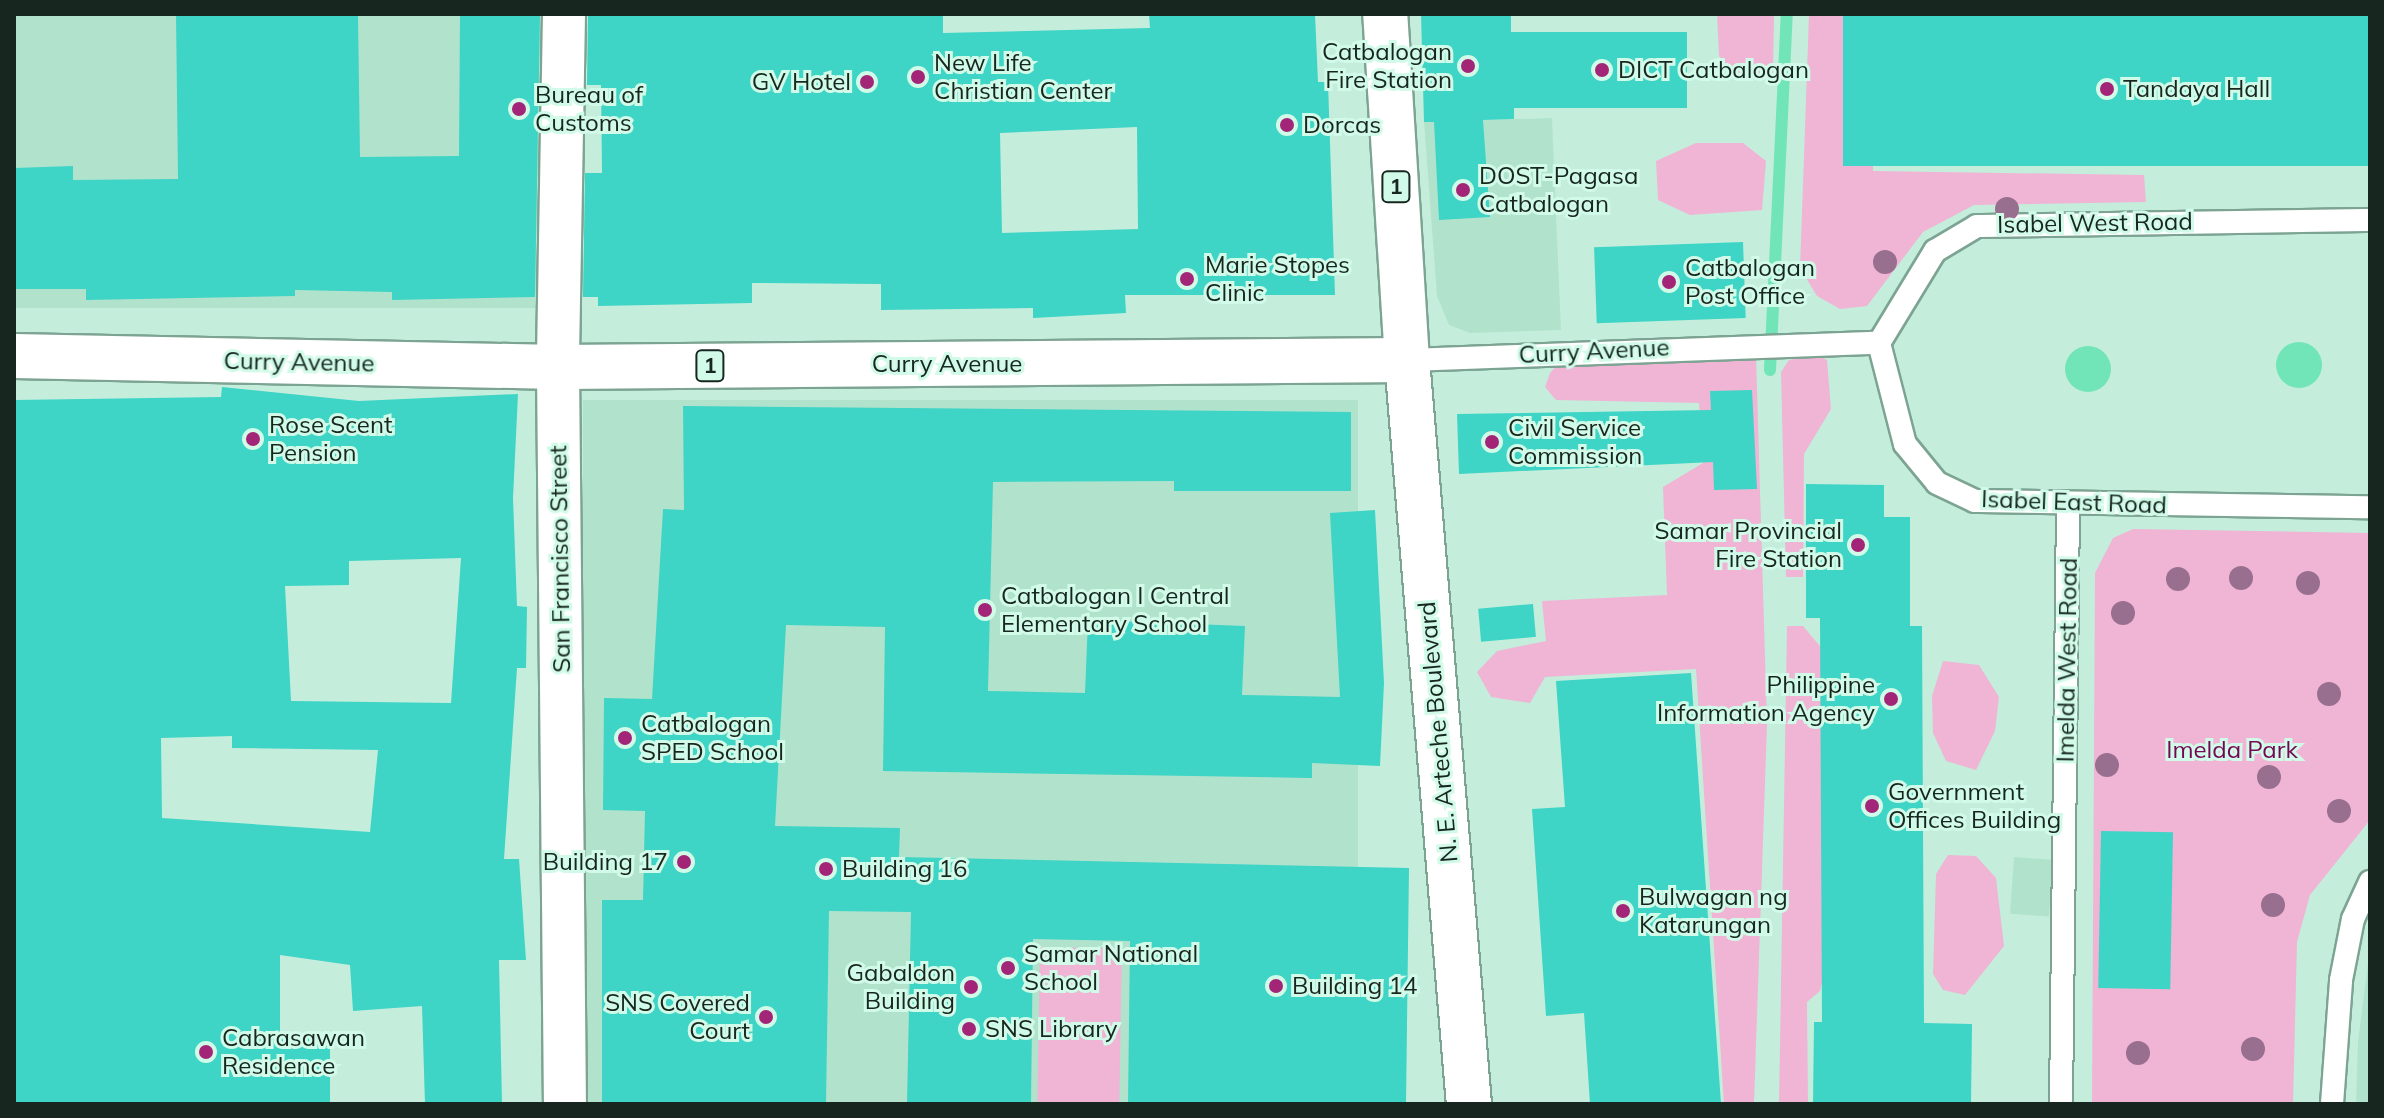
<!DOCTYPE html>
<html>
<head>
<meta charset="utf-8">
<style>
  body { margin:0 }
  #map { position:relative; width:2384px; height:1118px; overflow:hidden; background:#c4eedb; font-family:Mulish,sans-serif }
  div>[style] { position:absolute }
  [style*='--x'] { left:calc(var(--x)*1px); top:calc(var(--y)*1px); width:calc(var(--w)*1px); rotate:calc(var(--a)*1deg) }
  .built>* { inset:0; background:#b1e3cc; transform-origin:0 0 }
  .green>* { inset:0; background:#f0b4d5; transform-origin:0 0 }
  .water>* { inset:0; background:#71e5b7 }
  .round { border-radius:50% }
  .stream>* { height:12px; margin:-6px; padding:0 6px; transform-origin:6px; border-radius:6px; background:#71e5b7 }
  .building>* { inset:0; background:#3ed4c6; transform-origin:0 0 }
  .roads { filter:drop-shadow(2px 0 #7da493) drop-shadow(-2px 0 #7da493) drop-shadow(0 2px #7da493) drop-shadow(0 -2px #7da493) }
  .service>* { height:22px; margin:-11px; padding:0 11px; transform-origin:11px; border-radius:11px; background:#fff }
  .minor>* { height:42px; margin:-21px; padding:0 21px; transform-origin:21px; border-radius:21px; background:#fff }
  .secondary>* { height:44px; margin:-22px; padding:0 22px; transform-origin:22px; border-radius:22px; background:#fff }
  .primary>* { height:44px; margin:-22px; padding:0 22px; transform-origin:22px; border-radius:22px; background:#fff }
  .trees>* { width:24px; height:24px; margin:-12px; border-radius:50%; background:#996f90 }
  .dots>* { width:22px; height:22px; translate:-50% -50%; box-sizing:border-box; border:4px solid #d1fbe8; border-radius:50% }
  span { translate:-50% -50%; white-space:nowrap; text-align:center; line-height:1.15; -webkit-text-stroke:6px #d1fbe8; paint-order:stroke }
  .shield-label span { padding:2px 6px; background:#d1fbe8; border:2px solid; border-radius:6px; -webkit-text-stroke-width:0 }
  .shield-label { font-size:22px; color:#172720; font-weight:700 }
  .poi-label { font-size:24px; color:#172720 }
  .right { translate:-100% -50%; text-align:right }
  .left { translate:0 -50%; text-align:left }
  .street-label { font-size:24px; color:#172720 }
  .park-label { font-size:24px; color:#750753 }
  .frame { position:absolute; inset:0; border:16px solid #172720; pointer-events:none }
</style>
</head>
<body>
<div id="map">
  <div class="built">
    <i style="left:14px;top:14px;width:534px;height:294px"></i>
    <i style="clip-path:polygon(1552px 118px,1561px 330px,1470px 333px,1449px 325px,1437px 296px,1424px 122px)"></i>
    <i style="left:583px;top:400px;width:775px;height:704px"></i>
    <i style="left:2014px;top:857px;width:39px;height:57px;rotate:4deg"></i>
    <i style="clip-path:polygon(2370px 948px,2370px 1104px,2356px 1104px,2358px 1041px)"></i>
  </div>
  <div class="green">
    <i style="clip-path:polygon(1717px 14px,1774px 14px,1773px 75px,1751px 79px,1730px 71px,1719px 56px)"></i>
    <i style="clip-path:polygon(1809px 14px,1873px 14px,1873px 171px,2144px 175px,2146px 202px,1974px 205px,1923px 232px,1867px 306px,1840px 309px,1817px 296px,1800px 268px)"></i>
    <i style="clip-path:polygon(1696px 143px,1743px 143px,1766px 161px,1762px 210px,1690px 215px,1658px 200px,1656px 161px)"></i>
    <i style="clip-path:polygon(1816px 354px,1827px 360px,1831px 409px,1804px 454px,1803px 577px,1786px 577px,1781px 372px,1789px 360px)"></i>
    <i style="clip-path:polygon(1756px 355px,1767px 724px,1754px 1104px,1724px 1104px,1696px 669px,1545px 677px,1530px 703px,1491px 697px,1477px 672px,1497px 651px,1546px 641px,1542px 601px,1667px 595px,1663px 487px,1703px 463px,1699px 403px,1556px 400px,1545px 387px,1550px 373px,1560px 362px)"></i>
    <i style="clip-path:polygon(2133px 529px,2370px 533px,2370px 820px,2310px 895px,2297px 942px,2293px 1104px,2092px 1104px,2095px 573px,2113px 538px)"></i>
    <i style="clip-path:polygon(1787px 626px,1803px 626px,1836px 665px,1838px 918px,1820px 991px,1807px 1002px,1808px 1104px,1779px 1104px)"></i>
    <i style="clip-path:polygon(1943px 661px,1979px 665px,1999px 697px,1995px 731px,1976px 770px,1946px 761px,1933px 733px,1932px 696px)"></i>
    <i style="clip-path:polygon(1948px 855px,1976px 856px,1996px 878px,2004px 946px,1965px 995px,1943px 990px,1933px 974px,1936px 874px)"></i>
    <i style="left:1040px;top:947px;width:82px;height:157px;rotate:1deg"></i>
  </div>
  <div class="water">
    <i class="round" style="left:2276px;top:342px;width:46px;height:46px"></i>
    <i class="round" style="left:2065px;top:346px;width:46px;height:46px"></i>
  </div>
  <div class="stream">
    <i style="--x:1770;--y:370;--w:356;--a:-87.3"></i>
  </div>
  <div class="building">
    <i style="clip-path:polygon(176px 14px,358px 14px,360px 157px,459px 156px,460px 14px,540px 14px,535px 297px,392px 300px,392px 292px,295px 290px,295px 296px,86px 300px,86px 289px,14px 289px,14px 168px,73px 166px,73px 180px,178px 179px)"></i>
    <i style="clip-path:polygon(evenodd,588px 14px,943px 14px,943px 33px,1150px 28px,1149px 14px,1315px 14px,1318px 82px,1328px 82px,1335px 295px,1125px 295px,1126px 313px,1033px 318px,1033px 308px,881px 310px,881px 284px,752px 283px,752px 303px,598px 306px,598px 297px,583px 297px,585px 173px,602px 173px,601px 85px,587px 85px,588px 14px,1137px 127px,1138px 229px,1002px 233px,1000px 133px,1137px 127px)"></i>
    <i style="clip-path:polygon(1421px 14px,1511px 14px,1511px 32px,1687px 32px,1687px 108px,1514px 108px,1514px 119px,1483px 120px,1490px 217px,1439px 220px,1434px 122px,1424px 122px)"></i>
    <i style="left:1843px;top:14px;width:527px;height:152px"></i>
    <i style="left:1743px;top:242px;width:76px;height:149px;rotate:88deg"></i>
    <i style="clip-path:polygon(evenodd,222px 387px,359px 401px,518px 394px,513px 498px,517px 606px,527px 607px,526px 668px,517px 668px,504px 859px,519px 859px,526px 960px,499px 960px,502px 1104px,425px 1104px,422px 1006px,353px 1011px,350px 965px,280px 955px,280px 1036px,330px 1037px,330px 1104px,14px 1104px,14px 400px,221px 397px,222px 387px,461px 558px,451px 703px,291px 701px,285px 586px,349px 585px,349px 561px,461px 558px,222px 387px,232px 736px,232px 748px,378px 750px,370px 832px,162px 818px,161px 738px,232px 736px)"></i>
    <i style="clip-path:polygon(1752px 390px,1757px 489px,1714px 490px,1713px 462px,1459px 474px,1457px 414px,1711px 410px,1710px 391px)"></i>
    <i style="clip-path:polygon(683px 406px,1351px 412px,1351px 491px,1174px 491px,1174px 481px,993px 482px,988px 691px,1085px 693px,1088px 620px,1245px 626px,1242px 695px,1340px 697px,1330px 513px,1375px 510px,1384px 683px,1380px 766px,1312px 763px,1312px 778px,883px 771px,885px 627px,786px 625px,775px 826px,900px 828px,899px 857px,1409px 868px,1406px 1104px,1128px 1104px,1130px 941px,1033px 939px,1031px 1104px,907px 1104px,911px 912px,829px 911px,826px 1104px,602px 1104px,602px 900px,643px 900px,645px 811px,603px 810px,604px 698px,652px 699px,663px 509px,684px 510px)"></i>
    <i style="clip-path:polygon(1806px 484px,1884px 485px,1884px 517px,1910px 517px,1910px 626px,1922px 626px,1924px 1023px,1972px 1024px,1971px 1104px,1813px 1104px,1814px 1022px,1822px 1022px,1820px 618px,1806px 618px)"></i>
    <i style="left:1533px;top:604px;width:33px;height:55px;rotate:85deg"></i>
    <i style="clip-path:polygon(1691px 673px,1721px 1104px,1590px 1104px,1584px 1013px,1546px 1016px,1532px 809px,1565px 807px,1556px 681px)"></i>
    <i style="left:2101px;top:831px;width:72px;height:157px;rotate:1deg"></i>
  </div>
  <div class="roads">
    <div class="service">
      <i style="--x:1879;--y:343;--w:104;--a:75.6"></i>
      <i style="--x:1905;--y:444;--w:50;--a:50.6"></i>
      <i style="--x:1937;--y:483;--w:42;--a:25.3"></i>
      <i style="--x:1975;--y:501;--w:395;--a:0.9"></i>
      <i style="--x:1879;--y:343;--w:108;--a:-58.7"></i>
      <i style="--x:1935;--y:251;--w:49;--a:-30.8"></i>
      <i style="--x:1977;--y:226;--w:393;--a:-0.9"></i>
      <i style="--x:1407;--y:360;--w:472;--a:-2.1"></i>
      <i style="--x:2061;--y:1104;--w:600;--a:-89.33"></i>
      <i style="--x:2332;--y:1104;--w:124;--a:-85.8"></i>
      <i style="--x:2341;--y:980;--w:62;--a:-78.9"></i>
      <i style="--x:2353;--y:919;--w:41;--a:-65.3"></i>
    </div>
    <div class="minor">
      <i style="--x:564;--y:14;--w:353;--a:91"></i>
      <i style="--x:558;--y:367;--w:737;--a:89.46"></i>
    </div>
    <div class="secondary">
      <i style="--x:1407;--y:360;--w:747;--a:85.24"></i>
    </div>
    <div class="primary">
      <i style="--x:14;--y:356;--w:544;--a:1.16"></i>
      <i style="--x:558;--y:367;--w:849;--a:-0.47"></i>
      <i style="--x:1407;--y:360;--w:347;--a:-93.6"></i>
    </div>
  </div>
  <div class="trees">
    <i style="left:2007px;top:209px"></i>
    <i style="left:1885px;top:262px"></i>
    <i style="left:2241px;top:578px"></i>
    <i style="left:2178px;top:579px"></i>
    <i style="left:2308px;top:583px"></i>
    <i style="left:2123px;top:613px"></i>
    <i style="left:2329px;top:694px"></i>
    <i style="left:2107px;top:765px"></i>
    <i style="left:2269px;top:777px"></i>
    <i style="left:2339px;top:811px"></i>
    <i style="left:2273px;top:905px"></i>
    <i style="left:2253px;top:1049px"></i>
    <i style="left:2138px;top:1053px"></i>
  </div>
  <div class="dots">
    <i style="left:1468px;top:66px;background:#a32577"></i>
    <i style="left:1602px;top:70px;background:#a32577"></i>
    <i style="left:918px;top:77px;background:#a32577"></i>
    <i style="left:867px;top:82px;background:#a32577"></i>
    <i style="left:2107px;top:89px;background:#a32577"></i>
    <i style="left:519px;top:109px;background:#a32577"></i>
    <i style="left:1287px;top:125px;background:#a32577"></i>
    <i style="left:1463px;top:190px;background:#a32577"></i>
    <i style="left:1187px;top:279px;background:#a32577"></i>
    <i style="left:1669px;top:282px;background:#a32577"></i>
    <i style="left:253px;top:439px;background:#a32577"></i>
    <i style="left:1492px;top:442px;background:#a32577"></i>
    <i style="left:1858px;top:545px;background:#a32577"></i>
    <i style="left:985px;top:610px;background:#a32577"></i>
    <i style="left:1891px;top:699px;background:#a32577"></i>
    <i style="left:625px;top:738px;background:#a32577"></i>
    <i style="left:1872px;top:806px;background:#a32577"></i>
    <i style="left:684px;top:862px;background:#a32577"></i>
    <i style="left:826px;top:869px;background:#a32577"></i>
    <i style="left:1623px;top:911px;background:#a32577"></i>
    <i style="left:1008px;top:968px;background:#a32577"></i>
    <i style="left:1276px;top:986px;background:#a32577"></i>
    <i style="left:971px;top:987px;background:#a32577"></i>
    <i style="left:766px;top:1017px;background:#a32577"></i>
    <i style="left:969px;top:1029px;background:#a32577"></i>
    <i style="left:206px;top:1052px;background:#a32577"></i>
  </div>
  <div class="shield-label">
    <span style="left:1396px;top:187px">1</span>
    <span style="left:710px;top:366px">1</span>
  </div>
  <div class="poi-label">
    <span class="right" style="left:1452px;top:66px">Catbalogan<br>Fire Station</span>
    <span class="left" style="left:934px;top:77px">New Life<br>Christian Center</span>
    <span class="left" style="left:1618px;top:70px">DICT Catbalogan</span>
    <span class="right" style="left:851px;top:82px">GV Hotel</span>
    <span class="left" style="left:2123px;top:89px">Tandaya Hall</span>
    <span class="left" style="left:535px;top:109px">Bureau of<br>Customs</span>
    <span class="left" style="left:1303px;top:125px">Dorcas</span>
    <span class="left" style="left:1479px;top:190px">DOST-Pagasa<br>Catbalogan</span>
    <span class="left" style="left:1205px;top:279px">Marie Stopes<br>Clinic</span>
    <span class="left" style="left:1685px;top:282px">Catbalogan<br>Post Office</span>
    <span class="left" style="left:269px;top:439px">Rose Scent<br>Pension</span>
    <span class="left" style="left:1508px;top:442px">Civil Service<br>Commission</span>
    <span class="right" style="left:1842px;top:545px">Samar Provincial<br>Fire Station</span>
    <span class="left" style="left:1001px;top:610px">Catbalogan I Central<br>Elementary School</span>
    <span class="right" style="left:1875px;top:699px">Philippine<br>Information Agency</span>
    <span class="left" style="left:641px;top:738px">Catbalogan<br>SPED School</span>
    <span class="left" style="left:1888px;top:806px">Government<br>Offices Building</span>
    <span class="right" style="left:668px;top:862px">Building 17</span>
    <span class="left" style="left:842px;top:869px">Building 16</span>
    <span class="left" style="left:1639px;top:911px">Bulwagan ng<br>Katarungan</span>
    <span class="left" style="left:1024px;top:968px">Samar National<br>School</span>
    <span class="right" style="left:955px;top:987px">Gabaldon<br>Building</span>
    <span class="left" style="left:1292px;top:986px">Building 14</span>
    <span class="right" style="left:750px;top:1017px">SNS Covered<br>Court</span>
    <span class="left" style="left:985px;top:1029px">SNS Library</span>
    <span class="left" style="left:222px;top:1052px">Cabrasawan<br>Residence</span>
  </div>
  <div class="street-label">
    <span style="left:2095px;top:223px;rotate:-1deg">Isabel West Road</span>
    <span style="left:1594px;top:351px;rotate:-3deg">Curry Avenue</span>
    <span style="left:299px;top:362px;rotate:1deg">Curry Avenue</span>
    <span style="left:947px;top:364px">Curry Avenue</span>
    <span style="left:2074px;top:502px;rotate:2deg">Isabel East Road</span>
    <span style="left:560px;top:559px;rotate:-91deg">San Francisco Street</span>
    <span style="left:2067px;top:660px;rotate:-89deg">Imelda West Road</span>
    <span style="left:1438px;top:732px;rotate:-95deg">N. E. Arteche Boulevard</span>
  </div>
  <div class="park-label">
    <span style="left:2232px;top:750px">Imelda Park</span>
  </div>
  <div class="frame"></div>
</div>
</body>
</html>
